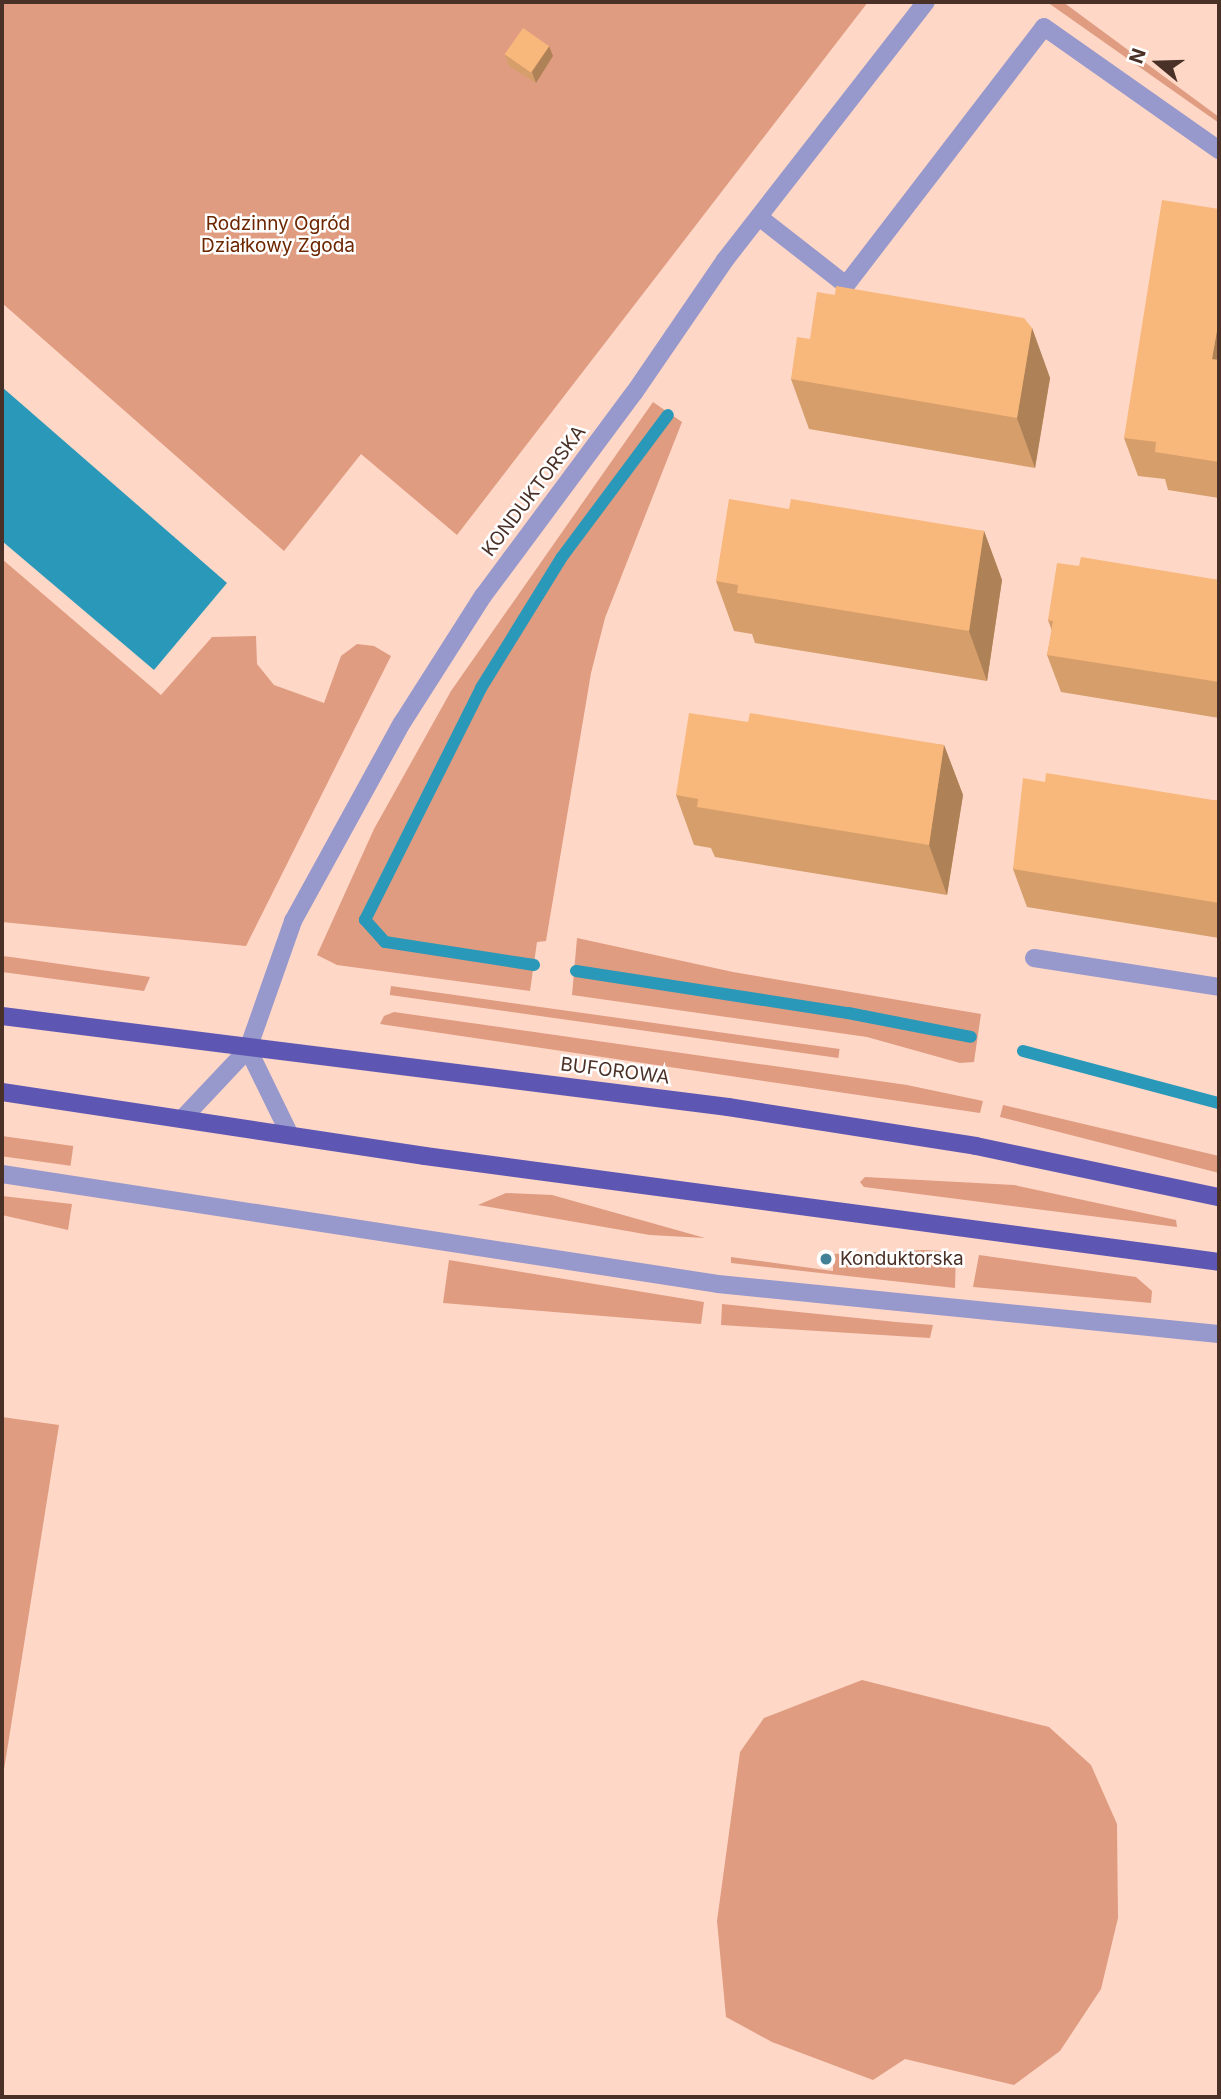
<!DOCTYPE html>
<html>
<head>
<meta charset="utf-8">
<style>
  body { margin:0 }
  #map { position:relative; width:1221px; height:2099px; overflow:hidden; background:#fed7c7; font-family:Inter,sans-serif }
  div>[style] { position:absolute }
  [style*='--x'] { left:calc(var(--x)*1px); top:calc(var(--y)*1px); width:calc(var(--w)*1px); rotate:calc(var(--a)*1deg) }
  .green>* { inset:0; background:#e09c80; transform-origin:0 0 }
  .water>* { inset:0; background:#2998b9 }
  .stream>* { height:12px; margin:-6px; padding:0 6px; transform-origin:6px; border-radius:6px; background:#2998b9 }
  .minor>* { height:18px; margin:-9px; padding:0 9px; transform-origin:9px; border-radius:9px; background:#9798cb }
  .major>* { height:18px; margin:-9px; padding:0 9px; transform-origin:9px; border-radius:9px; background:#5d57b3 }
  .wall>* { inset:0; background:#d59e6b }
  .shaded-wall>* { inset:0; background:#ae8157 }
  .building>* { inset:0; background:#f8b87c; transform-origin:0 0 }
  .dots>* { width:19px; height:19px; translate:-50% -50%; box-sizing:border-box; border:4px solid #fff; border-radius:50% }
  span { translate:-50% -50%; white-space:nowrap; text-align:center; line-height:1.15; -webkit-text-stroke:5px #fff; paint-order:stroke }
  .park-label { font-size:19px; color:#6c2600 }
  .street-label { font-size:19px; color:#4a3127 }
  .poi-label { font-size:19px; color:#4a3127 }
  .left { translate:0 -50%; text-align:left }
  .frame { position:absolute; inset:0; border:4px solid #4a3127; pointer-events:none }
  .north { position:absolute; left:1123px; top:28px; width:70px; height:70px; -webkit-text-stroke:5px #fff; paint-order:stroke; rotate:289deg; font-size:19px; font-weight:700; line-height:28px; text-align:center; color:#4a3127 }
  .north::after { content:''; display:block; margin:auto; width:24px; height:32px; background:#4a3127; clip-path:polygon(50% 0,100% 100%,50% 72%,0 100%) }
</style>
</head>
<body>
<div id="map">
  <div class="green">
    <i style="clip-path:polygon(2px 2px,868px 2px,457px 535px,361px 454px,284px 551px,2px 303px)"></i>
    <i style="clip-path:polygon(1047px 2px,1063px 2px,1219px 117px,1219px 123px)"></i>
    <i style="clip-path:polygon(653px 402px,682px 422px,605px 618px,591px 673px,546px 941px,537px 942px,530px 991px,337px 965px,317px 955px,374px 829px,451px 691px)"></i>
    <i style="clip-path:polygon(2px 559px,161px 695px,212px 637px,256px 636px,257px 664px,274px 685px,324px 703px,341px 656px,357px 644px,374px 646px,391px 656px,246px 946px,2px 922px)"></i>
    <i style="clip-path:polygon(577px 938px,733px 972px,981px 1014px,974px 1062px,960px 1063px,867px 1037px,572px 995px)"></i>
    <i style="clip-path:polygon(2px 956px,11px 957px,150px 977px,144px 991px,2px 972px)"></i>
    <i style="left:391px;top:986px;width:453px;height:9px;rotate:8deg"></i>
    <i style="clip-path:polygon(394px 1012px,907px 1085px,983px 1101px,980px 1113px,380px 1024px,384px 1016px)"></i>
    <i style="clip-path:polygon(1003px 1105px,1219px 1156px,1219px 1173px,1000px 1117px)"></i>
    <i style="left:2px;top:1136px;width:72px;height:20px;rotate:8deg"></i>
    <i style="clip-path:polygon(865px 1177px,1014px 1185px,1176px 1220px,1177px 1227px,864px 1187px,860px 1182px)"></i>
    <i style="clip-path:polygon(506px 1193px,552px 1195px,705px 1238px,650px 1235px,478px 1205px)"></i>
    <i style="clip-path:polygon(2px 1196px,72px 1204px,68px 1230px,2px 1215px)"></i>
    <i style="clip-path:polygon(925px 1250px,956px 1252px,955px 1288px,731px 1263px,731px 1257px,833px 1271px,833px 1254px)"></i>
    <i style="clip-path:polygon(979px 1255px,1136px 1277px,1152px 1291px,1151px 1303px,973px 1287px)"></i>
    <i style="clip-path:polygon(449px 1260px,704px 1302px,701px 1324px,443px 1303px)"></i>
    <i style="clip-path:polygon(722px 1304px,896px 1322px,933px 1325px,930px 1338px,721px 1325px)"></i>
    <i style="clip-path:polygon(2px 1417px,59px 1425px,2px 1782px)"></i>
    <i style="clip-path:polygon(862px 1680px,1049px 1727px,1091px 1765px,1117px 1824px,1118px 1918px,1101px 1989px,1060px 2051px,1014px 2085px,905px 2059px,873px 2080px,772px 2042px,726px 2017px,717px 1921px,740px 1752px,764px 1718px)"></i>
  </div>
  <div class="water">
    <i style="clip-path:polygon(2px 387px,227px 583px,154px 670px,2px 541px)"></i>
  </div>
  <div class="stream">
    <i style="--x:534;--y:965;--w:151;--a:-171.2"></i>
    <i style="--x:385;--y:942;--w:30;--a:-132"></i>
    <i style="--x:365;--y:920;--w:259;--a:-63.4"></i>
    <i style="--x:481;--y:688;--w:154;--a:-58.3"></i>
    <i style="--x:562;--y:557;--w:177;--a:-53.3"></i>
    <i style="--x:576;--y:971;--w:275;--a:8.8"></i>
    <i style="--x:848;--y:1013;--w:125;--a:11"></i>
    <i style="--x:1023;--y:1051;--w:203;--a:14.9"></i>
  </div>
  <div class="minor">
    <i style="--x:759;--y:217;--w:110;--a:38"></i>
    <i style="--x:846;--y:285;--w:325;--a:-52.5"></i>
    <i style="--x:1044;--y:27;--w:214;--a:35.1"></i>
    <i style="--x:1034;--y:958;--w:187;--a:8.9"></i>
    <i style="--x:248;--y:1049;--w:93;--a:64"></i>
    <i style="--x:183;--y:1118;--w:95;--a:-46.7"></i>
    <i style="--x:248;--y:1049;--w:136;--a:-70.6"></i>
    <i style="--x:293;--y:921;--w:226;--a:-61.2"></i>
    <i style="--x:402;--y:723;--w:151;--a:-57.5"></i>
    <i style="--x:483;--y:596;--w:253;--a:-53.4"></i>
    <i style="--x:634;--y:393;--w:161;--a:-55.6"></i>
    <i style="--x:725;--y:260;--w:327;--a:-52.1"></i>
    <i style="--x:2;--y:1174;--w:724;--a:8.73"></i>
    <i style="--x:718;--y:1284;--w:503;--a:5.7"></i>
  </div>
  <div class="major">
    <i style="--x:2;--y:1016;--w:732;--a:7.14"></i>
    <i style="--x:728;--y:1107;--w:251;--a:8.9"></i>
    <i style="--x:976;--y:1146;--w:248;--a:11.9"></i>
    <i style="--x:2;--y:1092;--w:428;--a:8.6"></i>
    <i style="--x:425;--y:1156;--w:801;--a:7.6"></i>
  </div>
  <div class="wall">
    <i style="clip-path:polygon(549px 46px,553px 56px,536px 83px,509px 66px,505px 55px)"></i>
    <i style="clip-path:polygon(1219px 209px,1219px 498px,1168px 490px,1165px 479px,1138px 476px,1124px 438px)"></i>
    <i style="clip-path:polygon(1032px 328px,1050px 378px,1035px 468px,809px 429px,791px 379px,810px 339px)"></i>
    <i style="clip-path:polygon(789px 509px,984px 531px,1002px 580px,987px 681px,755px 643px,752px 634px,734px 631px,716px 581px)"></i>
    <i style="clip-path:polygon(1079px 566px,1219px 580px,1219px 718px,1061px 692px,1047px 655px,1052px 631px,1048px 620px)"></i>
    <i style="clip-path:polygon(748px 722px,944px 745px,963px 795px,947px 895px,715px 857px,711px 848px,694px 845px,676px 795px)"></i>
    <i style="clip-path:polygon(1045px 782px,1219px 801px,1219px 938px,1027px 907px,1013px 869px)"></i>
  </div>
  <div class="shaded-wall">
    <i style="clip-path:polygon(549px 46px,553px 56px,536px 83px,532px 72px)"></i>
    <i style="clip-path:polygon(1219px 319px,1219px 377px,1212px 359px)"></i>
    <i style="clip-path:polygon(1032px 328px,1050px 378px,1035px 468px,1017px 418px)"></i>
    <i style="clip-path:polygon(984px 531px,1002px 580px,987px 681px,969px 631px)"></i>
    <i style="clip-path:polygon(944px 745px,963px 795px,947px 895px,929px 845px)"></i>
  </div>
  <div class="building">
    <i style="left:523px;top:28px;width:32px;height:32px;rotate:35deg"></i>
    <i style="clip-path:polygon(1162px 200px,1219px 209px,1219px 319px,1212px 359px,1219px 360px,1219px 462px,1155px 452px,1156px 442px,1124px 438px)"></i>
    <i style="clip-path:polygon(836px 286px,1024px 318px,1032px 328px,1017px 418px,791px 379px,797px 337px,810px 339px,817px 292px,835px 295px)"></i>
    <i style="clip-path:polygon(729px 499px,789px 509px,791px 499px,984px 531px,969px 631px,737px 593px,738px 585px,716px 581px)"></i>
    <i style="clip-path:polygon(1081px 557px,1219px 580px,1219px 682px,1047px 655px,1053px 621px,1048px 620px,1057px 563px,1079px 566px)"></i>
    <i style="clip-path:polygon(689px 713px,748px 722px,750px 713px,944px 745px,929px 845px,697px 807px,698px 799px,676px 795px)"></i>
    <i style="clip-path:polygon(1046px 773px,1219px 801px,1219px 903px,1013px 869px,1023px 778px,1045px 782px)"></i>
  </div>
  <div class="dots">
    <i style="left:826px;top:1259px;background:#428096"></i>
  </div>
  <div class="park-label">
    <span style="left:278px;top:235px">Rodzinny Ogród<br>Działkowy Zgoda</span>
  </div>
  <div class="street-label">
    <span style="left:534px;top:491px;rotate:-53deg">KONDUKTORSKA</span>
    <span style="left:615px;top:1071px;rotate:7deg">BUFOROWA</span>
  </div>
  <div class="poi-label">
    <span class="left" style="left:840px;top:1259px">Konduktorska</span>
  </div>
  <div class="frame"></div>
  <div class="north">N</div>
</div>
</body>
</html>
